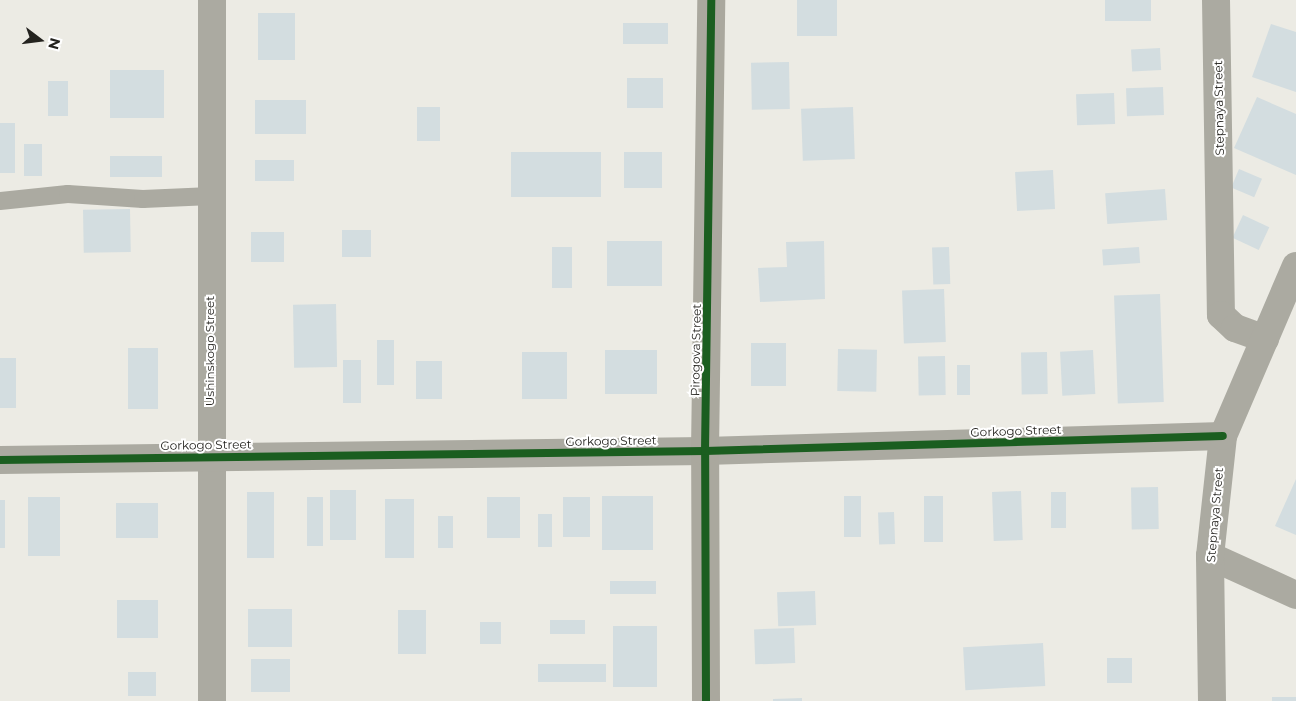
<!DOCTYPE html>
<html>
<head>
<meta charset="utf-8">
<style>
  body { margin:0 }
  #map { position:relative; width:1296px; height:701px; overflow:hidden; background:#ecebe4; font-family:Montserrat,sans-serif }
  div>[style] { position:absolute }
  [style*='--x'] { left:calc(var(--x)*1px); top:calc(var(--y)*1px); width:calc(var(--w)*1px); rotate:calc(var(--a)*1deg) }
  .building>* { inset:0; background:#d3dde0; transform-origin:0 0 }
  .lane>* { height:18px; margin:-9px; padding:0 9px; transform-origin:9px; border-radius:9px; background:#abaaa1 }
  .street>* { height:28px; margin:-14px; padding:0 14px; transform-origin:14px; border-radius:14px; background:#abaaa1 }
  .secondary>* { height:28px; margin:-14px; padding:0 14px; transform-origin:14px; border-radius:14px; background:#aaa89e }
  .cycleway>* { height:8px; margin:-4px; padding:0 4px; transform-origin:4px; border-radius:4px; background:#1b5e20 }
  span { translate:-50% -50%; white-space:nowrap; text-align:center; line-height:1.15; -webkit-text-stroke:4px #fff; paint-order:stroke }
  .street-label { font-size:12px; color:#24231f }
  .north { position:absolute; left:15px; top:15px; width:50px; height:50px; -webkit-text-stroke:4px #fff; paint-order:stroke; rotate:105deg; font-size:14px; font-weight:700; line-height:20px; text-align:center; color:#24231f }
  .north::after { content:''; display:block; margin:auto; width:18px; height:22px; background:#24231f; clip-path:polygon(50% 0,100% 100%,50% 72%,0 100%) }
</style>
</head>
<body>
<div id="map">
  <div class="building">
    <i style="left:797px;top:0;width:40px;height:36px"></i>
    <i style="left:1105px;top:0;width:46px;height:21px"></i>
    <i style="left:258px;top:13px;width:37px;height:47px"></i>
    <i style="left:668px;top:23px;width:21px;height:45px;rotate:90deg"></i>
    <i style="clip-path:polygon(1271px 24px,1296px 32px,1296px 92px,1252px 77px)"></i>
    <i style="left:1160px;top:48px;width:22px;height:29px;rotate:87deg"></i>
    <i style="left:789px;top:62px;width:47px;height:38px;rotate:89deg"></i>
    <i style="left:110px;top:70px;width:54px;height:48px"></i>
    <i style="left:663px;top:78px;width:30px;height:36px;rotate:90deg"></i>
    <i style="left:48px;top:81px;width:20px;height:35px"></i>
    <i style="left:1163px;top:87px;width:28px;height:37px;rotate:88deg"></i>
    <i style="left:1114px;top:93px;width:31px;height:38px;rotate:88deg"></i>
    <i style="clip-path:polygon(1257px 97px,1296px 114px,1296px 175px,1234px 148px)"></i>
    <i style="left:255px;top:100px;width:51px;height:34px"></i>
    <i style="left:417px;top:107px;width:23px;height:34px"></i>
    <i style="left:853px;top:107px;width:52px;height:52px;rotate:88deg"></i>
    <i style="left:0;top:123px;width:15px;height:50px"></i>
    <i style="left:24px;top:144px;width:18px;height:32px"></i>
    <i style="left:511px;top:152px;width:90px;height:45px"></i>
    <i style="left:624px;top:152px;width:38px;height:36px"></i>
    <i style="left:110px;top:156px;width:52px;height:21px"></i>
    <i style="left:255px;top:160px;width:39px;height:21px"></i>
    <i style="left:1239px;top:169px;width:25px;height:20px;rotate:23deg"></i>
    <i style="left:1053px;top:170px;width:39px;height:38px;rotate:87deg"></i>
    <i style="left:1165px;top:189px;width:31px;height:60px;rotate:86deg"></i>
    <i style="left:130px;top:209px;width:43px;height:47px;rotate:89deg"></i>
    <i style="left:1243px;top:215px;width:29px;height:25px;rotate:25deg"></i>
    <i style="left:342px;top:230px;width:29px;height:27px"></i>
    <i style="left:251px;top:232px;width:33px;height:30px"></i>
    <i style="left:607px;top:241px;width:55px;height:45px"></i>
    <i style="clip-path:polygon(824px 241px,825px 299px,760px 302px,758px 268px,787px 267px,786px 242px)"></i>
    <i style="left:552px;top:247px;width:20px;height:41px"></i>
    <i style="left:949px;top:247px;width:37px;height:17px;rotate:88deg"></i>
    <i style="left:1139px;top:247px;width:16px;height:37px;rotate:86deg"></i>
    <i style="left:944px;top:289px;width:53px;height:42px;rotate:88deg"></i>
    <i style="left:1160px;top:294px;width:108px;height:46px;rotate:88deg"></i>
    <i style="left:336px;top:304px;width:63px;height:43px;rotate:89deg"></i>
    <i style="left:377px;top:340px;width:17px;height:45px"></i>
    <i style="left:751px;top:343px;width:35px;height:43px"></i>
    <i style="left:128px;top:348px;width:30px;height:61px"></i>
    <i style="left:838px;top:349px;width:39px;height:42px;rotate:1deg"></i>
    <i style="left:605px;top:350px;width:52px;height:44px"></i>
    <i style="left:1093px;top:350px;width:44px;height:33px;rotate:87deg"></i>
    <i style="left:567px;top:352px;width:47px;height:45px;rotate:90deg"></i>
    <i style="left:1047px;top:352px;width:42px;height:26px;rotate:89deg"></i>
    <i style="left:945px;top:356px;width:39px;height:27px;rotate:89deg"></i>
    <i style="left:0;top:358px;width:16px;height:50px"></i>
    <i style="left:343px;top:360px;width:18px;height:43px"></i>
    <i style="left:416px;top:361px;width:26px;height:38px"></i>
    <i style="left:957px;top:365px;width:13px;height:30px"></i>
    <i style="clip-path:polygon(1296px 479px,1296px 535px,1275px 526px)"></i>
    <i style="left:1158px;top:487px;width:42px;height:27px;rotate:89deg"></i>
    <i style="left:330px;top:490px;width:26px;height:50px"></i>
    <i style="left:1021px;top:491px;width:49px;height:29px;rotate:88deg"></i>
    <i style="left:247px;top:492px;width:27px;height:66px"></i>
    <i style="left:1051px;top:492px;width:15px;height:36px"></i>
    <i style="left:602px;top:496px;width:51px;height:54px"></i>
    <i style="left:844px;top:496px;width:17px;height:41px"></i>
    <i style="left:924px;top:496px;width:19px;height:46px"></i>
    <i style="left:28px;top:497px;width:32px;height:59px"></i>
    <i style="left:307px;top:497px;width:16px;height:49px"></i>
    <i style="left:487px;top:497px;width:33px;height:41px"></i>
    <i style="left:563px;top:497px;width:27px;height:40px"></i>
    <i style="left:385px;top:499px;width:29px;height:59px"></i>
    <i style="left:0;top:500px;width:5px;height:48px"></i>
    <i style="left:116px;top:503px;width:42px;height:35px"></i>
    <i style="left:894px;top:512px;width:32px;height:16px;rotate:88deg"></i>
    <i style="left:538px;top:514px;width:14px;height:33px"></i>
    <i style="left:438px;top:516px;width:15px;height:32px"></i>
    <i style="left:610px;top:581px;width:46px;height:13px"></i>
    <i style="left:815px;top:591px;width:34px;height:38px;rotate:88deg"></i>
    <i style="left:158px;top:600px;width:38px;height:41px;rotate:90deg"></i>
    <i style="left:292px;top:609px;width:38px;height:44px;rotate:90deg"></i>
    <i style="left:398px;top:610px;width:28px;height:44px"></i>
    <i style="left:550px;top:620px;width:35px;height:14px"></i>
    <i style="left:501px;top:622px;width:22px;height:21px;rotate:90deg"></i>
    <i style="left:613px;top:626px;width:44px;height:61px"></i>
    <i style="left:794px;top:628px;width:35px;height:40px;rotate:88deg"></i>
    <i style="left:1043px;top:643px;width:43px;height:80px;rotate:87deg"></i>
    <i style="left:1107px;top:658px;width:25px;height:25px"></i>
    <i style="left:251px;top:659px;width:39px;height:33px"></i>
    <i style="left:538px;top:664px;width:68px;height:18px"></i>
    <i style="left:128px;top:672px;width:28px;height:24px"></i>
    <i style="left:1272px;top:697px;width:24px;height:4px"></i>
    <i style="clip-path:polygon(802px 698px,802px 701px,773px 701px,773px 699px)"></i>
  </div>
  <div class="lane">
    <i style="--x:0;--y:201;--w:68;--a:-5.9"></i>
    <i style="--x:68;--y:194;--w:75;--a:3.8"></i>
    <i style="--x:143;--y:199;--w:68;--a:-2.5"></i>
  </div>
  <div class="street">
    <i style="--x:212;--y:0;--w:701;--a:90"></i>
    <i style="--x:1216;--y:0;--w:315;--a:89.1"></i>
    <i style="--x:1221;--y:315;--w:19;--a:43"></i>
    <i style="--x:1235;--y:328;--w:32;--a:20"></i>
    <i style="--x:0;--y:460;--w:705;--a:-0.73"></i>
    <i style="--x:705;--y:451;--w:518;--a:-1.66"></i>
    <i style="--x:1210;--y:556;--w:94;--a:24.4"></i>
    <i style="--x:1212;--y:701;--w:145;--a:-90.8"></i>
    <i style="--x:1210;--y:556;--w:121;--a:-83.8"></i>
    <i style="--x:1223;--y:436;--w:185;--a:-66.8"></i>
  </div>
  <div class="secondary">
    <i style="--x:706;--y:701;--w:250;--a:-90.2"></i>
    <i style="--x:705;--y:451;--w:451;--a:-89.2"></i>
  </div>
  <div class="cycleway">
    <i style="--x:0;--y:460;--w:705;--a:-0.73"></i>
    <i style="--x:705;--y:451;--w:518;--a:-1.66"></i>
    <i style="--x:706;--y:701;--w:250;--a:-90.2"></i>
    <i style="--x:705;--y:451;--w:451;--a:-89.2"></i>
  </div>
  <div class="street-label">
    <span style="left:1219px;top:108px;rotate:-91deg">Stepnaya Street</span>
    <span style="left:696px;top:350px;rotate:-89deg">Pirogova Street</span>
    <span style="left:210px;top:351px;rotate:-90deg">Ushinskogo Street</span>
    <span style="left:1016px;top:431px;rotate:-2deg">Gorkogo Street</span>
    <span style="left:611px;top:441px;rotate:-1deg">Gorkogo Street</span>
    <span style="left:206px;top:445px;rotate:-1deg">Gorkogo Street</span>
    <span style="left:1215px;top:515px;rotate:-85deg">Stepnaya Street</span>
  </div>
  <div class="north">N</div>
</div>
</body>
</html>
